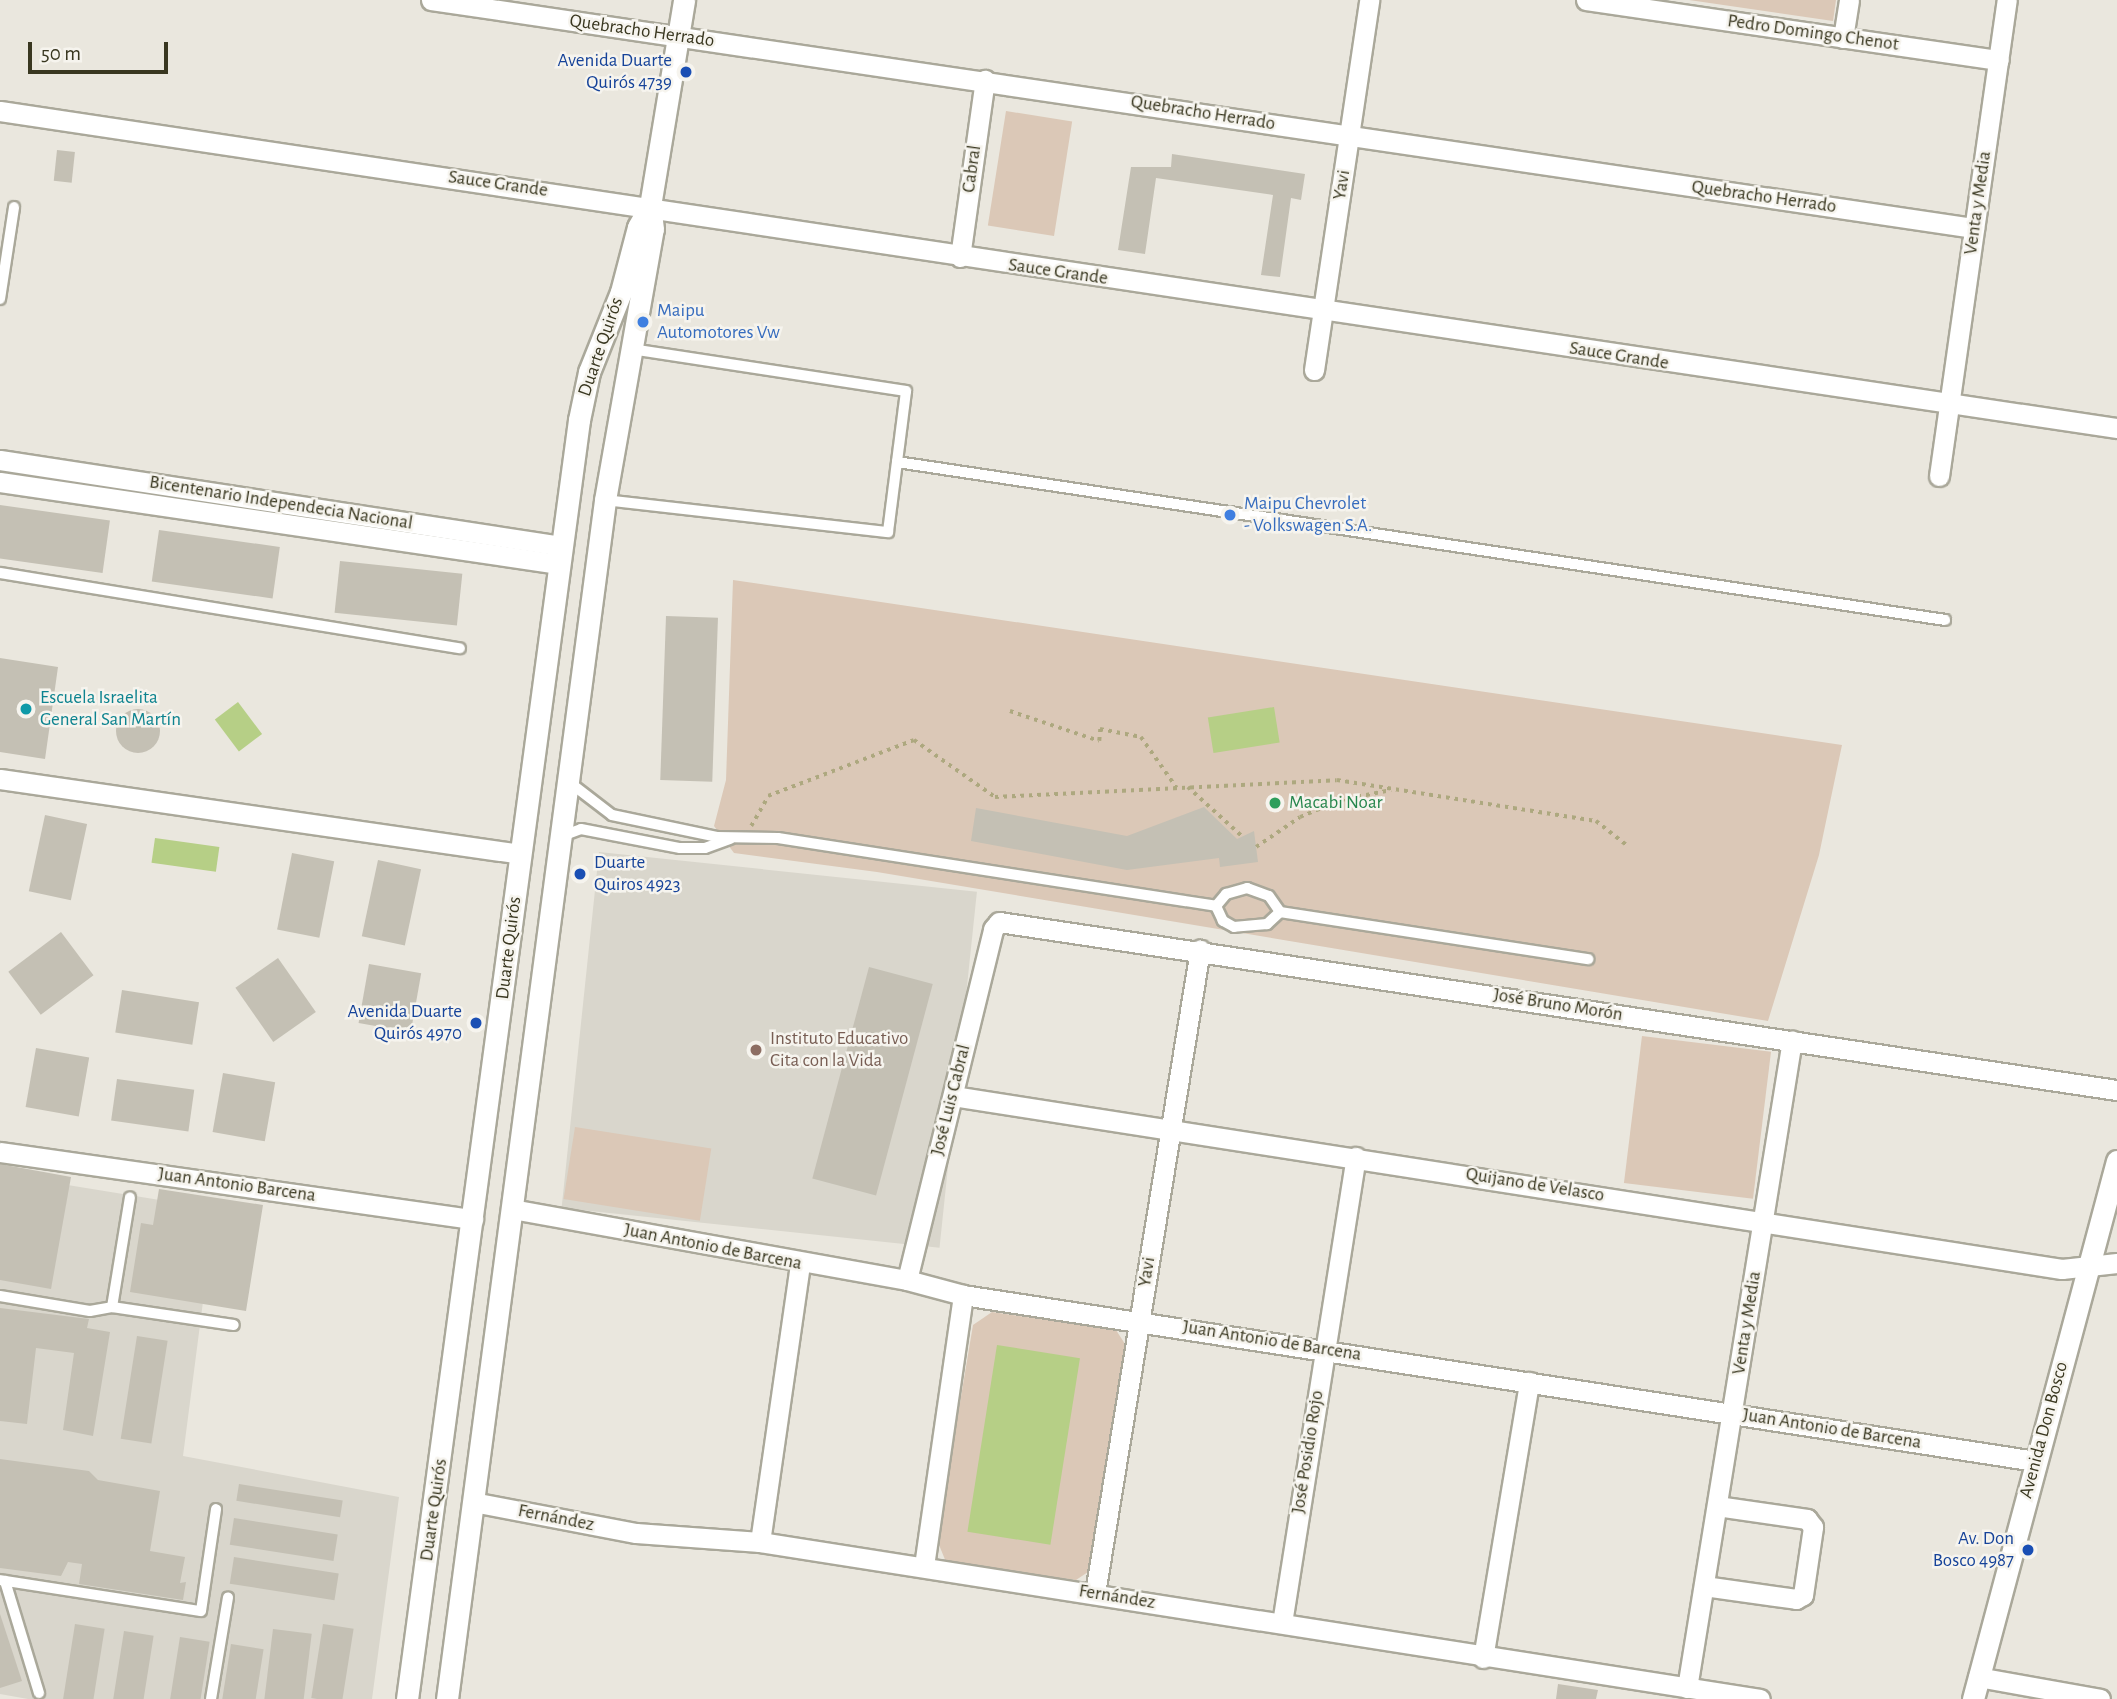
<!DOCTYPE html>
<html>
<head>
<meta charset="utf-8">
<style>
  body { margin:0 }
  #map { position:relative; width:2117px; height:1699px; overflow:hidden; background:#eae7de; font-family:"Alegreya Sans",sans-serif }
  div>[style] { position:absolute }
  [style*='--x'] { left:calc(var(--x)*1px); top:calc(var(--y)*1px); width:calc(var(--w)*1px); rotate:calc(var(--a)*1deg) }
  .built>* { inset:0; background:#d9d6cc; transform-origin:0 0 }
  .green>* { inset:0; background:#dbc8b7; transform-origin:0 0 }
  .water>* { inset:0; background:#b6cf86; transform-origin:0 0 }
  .building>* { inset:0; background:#c4c0b4; transform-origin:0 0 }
  .round { border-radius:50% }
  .path>* { height:3.5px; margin-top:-1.75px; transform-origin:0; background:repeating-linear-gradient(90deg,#ada87f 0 3.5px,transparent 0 8.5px) }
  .roads { filter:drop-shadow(2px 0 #aaa89a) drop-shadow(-2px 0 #aaa89a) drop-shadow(0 2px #aaa89a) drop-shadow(0 -2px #aaa89a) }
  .lane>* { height:10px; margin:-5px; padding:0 5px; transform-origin:5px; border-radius:5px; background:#fff }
  .street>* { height:19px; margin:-9.5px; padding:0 9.5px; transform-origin:9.5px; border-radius:9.5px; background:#fff }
  .secondary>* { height:21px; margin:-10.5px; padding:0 10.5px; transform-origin:10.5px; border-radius:10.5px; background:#fff }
  .dots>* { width:19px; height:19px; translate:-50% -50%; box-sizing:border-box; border:4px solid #f6f4ee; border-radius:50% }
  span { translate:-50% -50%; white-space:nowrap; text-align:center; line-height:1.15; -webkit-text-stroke:5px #f6f4ee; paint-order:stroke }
  .street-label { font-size:19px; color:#393720 }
  .transit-label { font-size:19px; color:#164399 }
  .right { translate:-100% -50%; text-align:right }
  .left { translate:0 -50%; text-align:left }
  .shop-label { font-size:19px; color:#366cbe }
  .culture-label { font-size:19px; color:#0d838f }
  .leisure-label { font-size:19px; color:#27864d }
  .education-label { font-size:19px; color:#785e54 }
  .scale { position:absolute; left:28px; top:42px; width:140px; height:32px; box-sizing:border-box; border:4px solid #393720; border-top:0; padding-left:9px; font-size:21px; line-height:24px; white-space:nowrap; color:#393720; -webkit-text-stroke:5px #f6f4ee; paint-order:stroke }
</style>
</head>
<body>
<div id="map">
  <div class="built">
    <i style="left:599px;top:852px;width:380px;height:358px;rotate:6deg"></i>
    <i style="clip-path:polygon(0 1174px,215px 1209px,183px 1456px,399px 1497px,372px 1699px,28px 1699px,0 1694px)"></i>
  </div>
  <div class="green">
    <i style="clip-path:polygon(1689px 0,1836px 0,1833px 21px)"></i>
    <i style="left:1006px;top:111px;width:67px;height:116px;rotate:9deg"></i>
    <i style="clip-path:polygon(733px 580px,1842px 745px,1819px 855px,1768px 1021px,877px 872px,734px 853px,714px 826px,726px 780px)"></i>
    <i style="left:1642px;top:1036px;width:130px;height:148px;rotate:7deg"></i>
    <i style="left:575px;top:1127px;width:138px;height:73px;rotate:9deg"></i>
    <i style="clip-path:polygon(992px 1312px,1116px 1330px,1125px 1344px,1088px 1572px,1076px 1580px,946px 1562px,937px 1540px,973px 1325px)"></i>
  </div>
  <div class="water">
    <i style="left:238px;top:702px;width:40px;height:29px;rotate:53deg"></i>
    <i style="left:1274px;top:707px;width:36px;height:67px;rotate:81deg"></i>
    <i style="left:155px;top:838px;width:65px;height:25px;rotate:8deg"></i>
    <i style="left:997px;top:1345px;width:84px;height:189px;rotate:9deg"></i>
  </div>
  <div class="building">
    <i style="left:57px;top:150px;width:18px;height:31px;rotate:6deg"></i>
    <i style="clip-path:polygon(1172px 154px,1305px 174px,1301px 200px,1291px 198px,1280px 277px,1261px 275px,1273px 195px,1156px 178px,1145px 254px,1118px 250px,1131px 167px,1171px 167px)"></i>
    <i style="left:0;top:505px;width:111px;height:53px;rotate:8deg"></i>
    <i style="left:159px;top:530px;width:122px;height:52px;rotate:8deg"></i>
    <i style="left:340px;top:561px;width:123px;height:52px;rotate:6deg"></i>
    <i style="left:666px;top:616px;width:52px;height:164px;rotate:2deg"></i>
    <i style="clip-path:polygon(0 658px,58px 667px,45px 759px,0 752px)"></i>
    <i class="round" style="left:116px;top:709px;width:44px;height:44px"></i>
    <i style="clip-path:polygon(1204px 807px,1237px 839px,1254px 831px,1258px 862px,1220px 867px,1219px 858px,1127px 870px,971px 841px,976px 808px,1127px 836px)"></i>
    <i style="left:45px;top:815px;width:43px;height:78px;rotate:12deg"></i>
    <i style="left:292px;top:853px;width:43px;height:78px;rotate:11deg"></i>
    <i style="left:378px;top:860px;width:44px;height:78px;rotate:12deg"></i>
    <i style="left:61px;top:932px;width:54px;height:66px;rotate:53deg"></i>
    <i style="left:278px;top:958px;width:66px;height:52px;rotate:55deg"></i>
    <i style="left:369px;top:964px;width:53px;height:60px;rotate:10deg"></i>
    <i style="left:869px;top:967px;width:66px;height:219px;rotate:15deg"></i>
    <i style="left:122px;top:990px;width:78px;height:43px;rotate:9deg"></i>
    <i style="left:36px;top:1048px;width:54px;height:60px;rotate:10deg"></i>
    <i style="left:223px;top:1073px;width:53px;height:60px;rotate:10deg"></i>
    <i style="left:117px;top:1079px;width:78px;height:42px;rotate:8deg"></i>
    <i style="clip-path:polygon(0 1164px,71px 1177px,51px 1289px,0 1280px)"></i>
    <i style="clip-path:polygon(159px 1189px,263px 1205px,246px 1311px,130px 1292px,141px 1223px,153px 1225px)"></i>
    <i style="clip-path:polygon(0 1308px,89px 1319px,87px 1328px,110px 1332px,93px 1436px,63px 1430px,74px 1353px,36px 1348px,27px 1424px,0 1421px)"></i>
    <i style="left:137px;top:1336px;width:31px;height:104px;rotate:9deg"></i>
    <i style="clip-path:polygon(0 1459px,89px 1471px,98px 1480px,160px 1491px,150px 1551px,185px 1557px,180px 1583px,186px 1582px,183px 1600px,79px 1584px,82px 1564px,68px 1562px,61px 1576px,0 1568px)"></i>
    <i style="left:239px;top:1484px;width:105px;height:17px;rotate:9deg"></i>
    <i style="left:234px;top:1518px;width:105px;height:27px;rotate:9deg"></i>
    <i style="left:234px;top:1557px;width:106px;height:27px;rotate:9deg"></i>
    <i style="clip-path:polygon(0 1614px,22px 1681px,0 1688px)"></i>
    <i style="left:75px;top:1624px;width:30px;height:76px;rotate:9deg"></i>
    <i style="left:323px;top:1624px;width:31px;height:75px;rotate:9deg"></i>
    <i style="left:273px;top:1629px;width:39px;height:71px;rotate:7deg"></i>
    <i style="left:124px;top:1631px;width:30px;height:69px;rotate:9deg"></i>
    <i style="left:180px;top:1637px;width:30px;height:63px;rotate:9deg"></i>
    <i style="left:231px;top:1644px;width:33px;height:56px;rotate:9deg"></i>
    <i style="clip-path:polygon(1558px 1684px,1598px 1690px,1596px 1699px,1556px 1699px)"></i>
  </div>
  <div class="path">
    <i style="--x:1010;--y:711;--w:94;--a:18.6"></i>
    <i style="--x:1099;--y:741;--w:12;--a:-85"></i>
    <i style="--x:1100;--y:729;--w:42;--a:11"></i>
    <i style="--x:1141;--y:737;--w:62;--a:54.8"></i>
    <i style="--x:1188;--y:787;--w:74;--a:42.3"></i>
    <i style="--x:751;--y:826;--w:34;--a:-60"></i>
    <i style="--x:768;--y:796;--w:156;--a:-21"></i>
    <i style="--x:914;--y:740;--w:99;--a:35.1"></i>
    <i style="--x:995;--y:797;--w:342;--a:-2.8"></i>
    <i style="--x:1337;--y:780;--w:262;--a:9"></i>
    <i style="--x:1596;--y:821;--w:42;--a:38.2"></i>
    <i style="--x:1256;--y:847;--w:53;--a:-34.3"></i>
    <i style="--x:1300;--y:817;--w:44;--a:-22.5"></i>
    <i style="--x:1341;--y:800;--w:51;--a:-11.3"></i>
  </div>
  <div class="roads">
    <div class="lane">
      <i style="--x:0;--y:299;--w:93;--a:-81.3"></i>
      <i style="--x:897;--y:462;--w:1060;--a:8.57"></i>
      <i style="--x:605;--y:500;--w:285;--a:6.5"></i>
      <i style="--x:888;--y:532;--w:142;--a:-82.7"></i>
      <i style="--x:906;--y:391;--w:278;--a:-171.3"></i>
      <i style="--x:0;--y:573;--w:466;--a:9.3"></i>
      <i style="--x:569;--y:782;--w:54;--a:37.5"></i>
      <i style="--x:612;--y:815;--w:107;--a:11.8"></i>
      <i style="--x:717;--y:837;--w:61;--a:0.9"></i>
      <i style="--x:778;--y:838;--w:443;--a:8.8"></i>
      <i style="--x:562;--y:836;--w:20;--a:-20"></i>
      <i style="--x:581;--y:829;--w:101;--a:10.9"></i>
      <i style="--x:680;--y:848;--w:25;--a:0"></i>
      <i style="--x:705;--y:848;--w:27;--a:-20"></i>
      <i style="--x:1247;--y:888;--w:23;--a:20"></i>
      <i style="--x:1269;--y:896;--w:19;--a:55"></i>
      <i style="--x:1280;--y:912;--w:18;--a:137"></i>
      <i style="--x:1267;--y:924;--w:33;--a:175"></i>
      <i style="--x:1234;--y:927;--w:13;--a:-151"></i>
      <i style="--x:1223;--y:921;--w:17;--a:-115"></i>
      <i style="--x:1216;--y:906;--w:16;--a:-50"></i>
      <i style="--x:1226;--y:894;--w:22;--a:-16"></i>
      <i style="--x:1280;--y:912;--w:312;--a:8.7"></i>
      <i style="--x:0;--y:1296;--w:91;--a:9.5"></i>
      <i style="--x:90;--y:1311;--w:22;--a:-10"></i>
      <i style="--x:112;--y:1307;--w:123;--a:8.4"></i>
      <i style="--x:112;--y:1307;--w:111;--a:-80.7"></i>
      <i style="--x:0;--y:1580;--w:203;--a:8.8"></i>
      <i style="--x:201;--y:1611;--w:103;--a:-81.6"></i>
      <i style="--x:5;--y:1581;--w:117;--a:73.1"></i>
      <i style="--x:211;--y:1699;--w:103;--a:-80.5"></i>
    </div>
    <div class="street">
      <i style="--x:431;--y:0;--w:1560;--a:8.41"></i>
      <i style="--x:1586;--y:0;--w:417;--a:8.3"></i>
      <i style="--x:1843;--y:38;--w:38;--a:-81"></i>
      <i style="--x:0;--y:111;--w:2141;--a:8.52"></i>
      <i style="--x:960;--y:257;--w:179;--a:-82"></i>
      <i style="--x:1314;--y:370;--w:374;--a:-81.5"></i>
      <i style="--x:0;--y:460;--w:569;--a:8.7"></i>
      <i style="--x:1939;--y:476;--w:481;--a:-81.9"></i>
      <i style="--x:0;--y:482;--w:565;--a:8.35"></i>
      <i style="--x:0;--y:779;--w:526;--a:8.19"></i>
      <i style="--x:953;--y:1096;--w:1122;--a:8.87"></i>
      <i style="--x:2062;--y:1269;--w:55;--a:-6.2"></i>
      <i style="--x:0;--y:1152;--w:478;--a:8.1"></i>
      <i style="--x:512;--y:1209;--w:401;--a:10.2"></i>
      <i style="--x:907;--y:1280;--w:58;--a:15"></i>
      <i style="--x:963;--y:1295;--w:1085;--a:8.8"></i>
      <i style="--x:907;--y:1280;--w:361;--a:-76.2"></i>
      <i style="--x:993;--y:929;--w:9;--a:-49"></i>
      <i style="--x:999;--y:922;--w:1131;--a:8.55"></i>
      <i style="--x:473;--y:1502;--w:166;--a:10.8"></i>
      <i style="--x:636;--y:1533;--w:124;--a:4.2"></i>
      <i style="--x:760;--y:1542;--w:1012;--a:8.92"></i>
      <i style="--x:760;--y:1542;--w:281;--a:-81.8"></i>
      <i style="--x:924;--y:1566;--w:274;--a:-81.8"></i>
      <i style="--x:1704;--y:1586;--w:93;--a:8"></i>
      <i style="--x:1796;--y:1599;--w:8;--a:-30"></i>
      <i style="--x:1803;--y:1595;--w:69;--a:-81.6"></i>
      <i style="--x:1813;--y:1527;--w:10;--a:-127"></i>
      <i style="--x:1807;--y:1519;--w:91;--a:-171.8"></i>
      <i style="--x:1095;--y:1593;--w:652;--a:-80.73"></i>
      <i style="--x:1282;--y:1623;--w:472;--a:-81"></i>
      <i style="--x:1483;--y:1658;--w:280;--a:-80.5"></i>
      <i style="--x:1978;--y:1677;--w:124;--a:10.2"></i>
      <i style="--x:1687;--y:1688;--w:656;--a:-80.8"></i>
    </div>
    <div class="secondary">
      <i style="--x:407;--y:1699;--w:1291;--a:-82.34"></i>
      <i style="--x:579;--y:420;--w:49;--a:-78.2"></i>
      <i style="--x:589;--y:372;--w:86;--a:-68.2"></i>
      <i style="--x:621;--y:292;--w:67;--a:-75.3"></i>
      <i style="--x:638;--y:227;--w:24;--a:-60"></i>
      <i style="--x:447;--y:1699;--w:1209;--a:-82.49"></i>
      <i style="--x:605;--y:500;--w:275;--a:-80"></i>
      <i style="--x:653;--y:229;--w:23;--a:-97"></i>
      <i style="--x:650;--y:206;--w:209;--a:-80.6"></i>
      <i style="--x:1973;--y:1699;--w:557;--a:-75.02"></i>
    </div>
  </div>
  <div class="dots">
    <i style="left:686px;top:72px;background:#1a4fb4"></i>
    <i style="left:643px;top:322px;background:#3f7fe0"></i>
    <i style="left:1230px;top:515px;background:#3f7fe0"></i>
    <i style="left:26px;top:709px;background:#0f9aa8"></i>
    <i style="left:1275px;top:803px;background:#2e9e5b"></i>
    <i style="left:580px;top:874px;background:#1a4fb4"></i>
    <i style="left:476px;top:1023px;background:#1a4fb4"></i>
    <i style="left:756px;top:1050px;background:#8d6e63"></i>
    <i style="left:2028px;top:1550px;background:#1a4fb4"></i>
  </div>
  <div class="street-label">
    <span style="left:642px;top:31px;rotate:8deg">Quebracho Herrado</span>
    <span style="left:1813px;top:33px;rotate:8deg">Pedro Domingo Chenot</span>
    <span style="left:1203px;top:113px;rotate:9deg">Quebracho Herrado</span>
    <span style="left:972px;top:169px;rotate:-82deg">Cabral</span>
    <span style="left:498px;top:184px;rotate:8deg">Sauce Grande</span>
    <span style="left:1342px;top:185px;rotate:-81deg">Yavi</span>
    <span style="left:1764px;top:197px;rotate:8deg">Quebracho Herrado</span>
    <span style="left:1978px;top:203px;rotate:-82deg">Venta y Media</span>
    <span style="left:1058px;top:272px;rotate:8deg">Sauce Grande</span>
    <span style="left:601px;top:347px;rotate:-71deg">Duarte Quirós</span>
    <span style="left:1619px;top:356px;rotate:9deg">Sauce Grande</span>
    <span style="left:281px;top:503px;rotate:9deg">Bicentenario Independecia Nacional</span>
    <span style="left:509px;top:948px;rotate:-83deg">Duarte Quirós</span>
    <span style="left:1558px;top:1005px;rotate:9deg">José Bruno Morón</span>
    <span style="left:951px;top:1100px;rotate:-76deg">José Luis Cabral</span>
    <span style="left:237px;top:1185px;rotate:8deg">Juan Antonio Barcena</span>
    <span style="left:1535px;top:1185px;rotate:9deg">Quijano de Velasco</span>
    <span style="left:713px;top:1247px;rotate:11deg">Juan Antonio de Barcena</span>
    <span style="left:1147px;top:1272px;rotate:-81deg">Yavi</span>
    <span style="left:1747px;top:1323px;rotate:-81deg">Venta y Media</span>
    <span style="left:1272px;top:1341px;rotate:9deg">Juan Antonio de Barcena</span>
    <span style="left:1832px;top:1429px;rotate:9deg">Juan Antonio de Barcena</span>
    <span style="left:2044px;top:1430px;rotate:-75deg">Avenida Don Bosco</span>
    <span style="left:1308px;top:1452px;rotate:-81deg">José Posidio Rojo</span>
    <span style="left:434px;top:1510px;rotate:-82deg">Duarte Quirós</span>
    <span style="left:556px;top:1518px;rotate:11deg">Fernández</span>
    <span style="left:1117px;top:1597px;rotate:9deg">Fernández</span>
  </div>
  <div class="transit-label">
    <span class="right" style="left:672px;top:72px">Avenida Duarte<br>Quirós 4739</span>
    <span class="left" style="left:594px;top:874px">Duarte<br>Quiros 4923</span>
    <span class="right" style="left:462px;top:1023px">Avenida Duarte<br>Quirós 4970</span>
    <span class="right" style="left:2014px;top:1550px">Av. Don<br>Bosco 4987</span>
  </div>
  <div class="shop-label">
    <span class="left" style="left:657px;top:322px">Maipu<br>Automotores Vw</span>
    <span class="left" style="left:1244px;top:515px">Maipu Chevrolet<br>- Volkswagen S.A.</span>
  </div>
  <div class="culture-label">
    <span class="left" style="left:40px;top:709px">Escuela Israelita<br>General San Martín</span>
  </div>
  <div class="leisure-label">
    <span class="left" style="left:1289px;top:803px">Macabi Noar</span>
  </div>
  <div class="education-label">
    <span class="left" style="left:770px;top:1050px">Instituto Educativo<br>Cita con la Vida</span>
  </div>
  <div class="scale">50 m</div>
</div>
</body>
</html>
